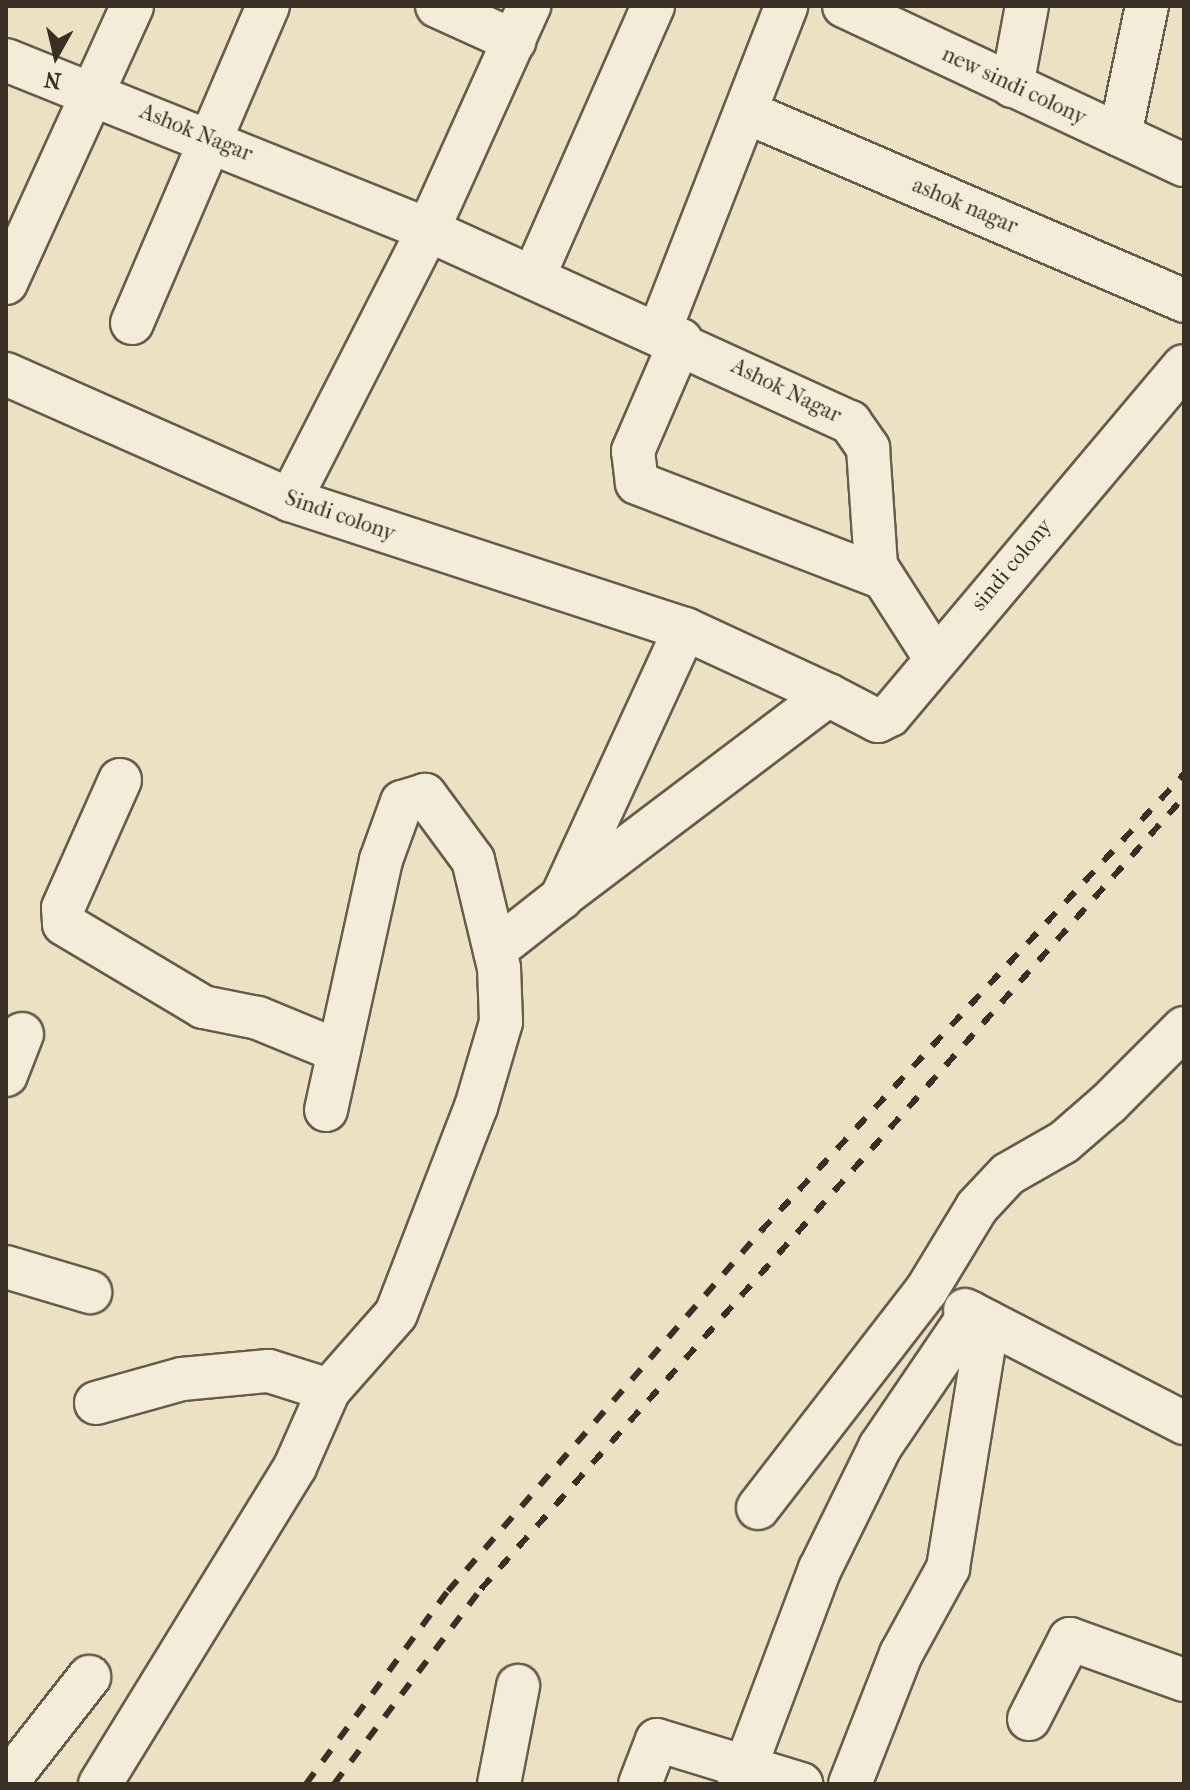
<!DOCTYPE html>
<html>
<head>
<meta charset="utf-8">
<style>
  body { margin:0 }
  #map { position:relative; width:1190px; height:1790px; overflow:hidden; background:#ede1c3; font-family:"IM FELL French Canon",serif }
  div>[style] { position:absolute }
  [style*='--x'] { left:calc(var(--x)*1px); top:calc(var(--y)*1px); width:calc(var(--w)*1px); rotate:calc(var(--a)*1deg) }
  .roads { filter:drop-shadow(2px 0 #665c4c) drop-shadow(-2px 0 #665c4c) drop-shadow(0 2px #665c4c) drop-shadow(0 -2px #665c4c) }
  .minor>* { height:42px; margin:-21px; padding:0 21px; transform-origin:21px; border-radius:21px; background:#f3ecd8 }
  .rail>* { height:6px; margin-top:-3px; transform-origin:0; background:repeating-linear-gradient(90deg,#392f24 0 14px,transparent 0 28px) }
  span { translate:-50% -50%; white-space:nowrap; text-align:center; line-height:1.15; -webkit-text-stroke:6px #f3ecd8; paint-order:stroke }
  .street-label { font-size:22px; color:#392f24 }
  .frame { position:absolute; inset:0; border:8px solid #392f24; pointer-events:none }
  .north { position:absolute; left:16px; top:16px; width:80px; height:80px; -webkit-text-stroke:6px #f3ecd8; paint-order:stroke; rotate:188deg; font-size:22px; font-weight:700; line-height:32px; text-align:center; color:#392f24 }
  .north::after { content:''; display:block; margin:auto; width:28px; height:36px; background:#392f24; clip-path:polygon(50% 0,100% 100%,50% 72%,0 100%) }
</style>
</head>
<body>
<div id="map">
  <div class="roads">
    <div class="minor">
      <i style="--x:437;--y:6;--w:85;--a:24.4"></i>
      <i style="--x:844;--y:6;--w:375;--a:25.1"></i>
      <i style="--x:6;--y:60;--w:455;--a:21.9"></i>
      <i style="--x:428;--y:230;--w:464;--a:24.5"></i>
      <i style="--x:850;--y:422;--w:32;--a:55"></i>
      <i style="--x:868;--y:448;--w:118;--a:86.1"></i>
      <i style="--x:876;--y:566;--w:109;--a:57.3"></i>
      <i style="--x:1012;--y:86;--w:81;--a:-79.4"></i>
      <i style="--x:746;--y:112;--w:477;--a:23.3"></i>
      <i style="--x:1120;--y:135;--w:132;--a:-78.2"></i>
      <i style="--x:534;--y:276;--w:295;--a:-66.2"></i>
      <i style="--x:6;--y:283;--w:304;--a:-65.5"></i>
      <i style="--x:132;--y:323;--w:345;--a:-66.8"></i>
      <i style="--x:660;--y:330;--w:348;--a:-68.7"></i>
      <i style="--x:681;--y:340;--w:121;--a:113.4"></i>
      <i style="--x:633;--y:451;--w:32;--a:83"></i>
      <i style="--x:637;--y:483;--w:261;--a:21.1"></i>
      <i style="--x:6;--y:374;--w:311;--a:23.9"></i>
      <i style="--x:290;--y:500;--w:416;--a:18.1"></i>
      <i style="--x:685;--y:629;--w:296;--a:114.7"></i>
      <i style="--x:561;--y:898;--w:84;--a:141.8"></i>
      <i style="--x:290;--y:500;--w:303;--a:-62.9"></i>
      <i style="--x:428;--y:230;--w:246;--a:-65.7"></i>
      <i style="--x:828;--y:695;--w:56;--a:27.5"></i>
      <i style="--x:878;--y:721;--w:13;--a:-27"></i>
      <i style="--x:890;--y:715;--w:456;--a:-49.9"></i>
      <i style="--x:120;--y:780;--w:140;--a:114"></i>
      <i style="--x:63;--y:908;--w:16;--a:86"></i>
      <i style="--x:64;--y:924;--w:162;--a:30.8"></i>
      <i style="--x:203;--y:1007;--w:56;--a:11.3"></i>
      <i style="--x:258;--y:1018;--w:87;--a:22.4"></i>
      <i style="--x:565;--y:894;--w:330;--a:-37.1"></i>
      <i style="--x:828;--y:695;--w:157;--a:-155.2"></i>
      <i style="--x:6;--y:1075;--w:44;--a:-68.7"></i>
      <i style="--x:6;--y:1267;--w:88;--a:16.6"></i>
      <i style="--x:965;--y:1310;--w:246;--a:27.3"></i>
      <i style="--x:96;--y:1403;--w:89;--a:-15.6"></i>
      <i style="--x:182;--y:1379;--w:87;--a:-5.3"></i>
      <i style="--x:269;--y:1371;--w:63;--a:17.6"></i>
      <i style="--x:758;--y:1508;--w:274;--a:-52.3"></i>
      <i style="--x:926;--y:1291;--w:98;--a:-58.7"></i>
      <i style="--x:977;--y:1207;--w:45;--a:-46.8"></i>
      <i style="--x:1008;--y:1174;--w:64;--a:-29.7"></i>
      <i style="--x:1064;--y:1142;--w:60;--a:-40.9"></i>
      <i style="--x:1109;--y:1103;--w:106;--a:-45"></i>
      <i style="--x:1029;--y:1719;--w:90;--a:-62.9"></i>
      <i style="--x:1070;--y:1639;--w:121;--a:19.8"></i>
      <i style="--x:6;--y:1783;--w:135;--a:-51.9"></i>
      <i style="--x:100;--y:1784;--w:372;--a:-58.4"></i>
      <i style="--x:295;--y:1467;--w:84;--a:-66.2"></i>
      <i style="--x:329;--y:1390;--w:101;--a:-48.6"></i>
      <i style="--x:396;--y:1314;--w:222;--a:-68.9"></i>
      <i style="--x:476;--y:1107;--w:89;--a:-73.6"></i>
      <i style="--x:501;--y:1022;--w:54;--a:-92.1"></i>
      <i style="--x:499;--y:968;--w:111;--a:-103.5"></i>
      <i style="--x:473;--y:860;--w:81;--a:-126.4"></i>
      <i style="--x:425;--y:795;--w:24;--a:163"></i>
      <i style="--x:402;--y:802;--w:62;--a:109.9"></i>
      <i style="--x:381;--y:860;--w:256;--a:102.4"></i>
      <i style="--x:499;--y:1784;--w:100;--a:-79"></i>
      <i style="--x:640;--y:1784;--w:47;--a:-68.9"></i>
      <i style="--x:657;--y:1740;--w:151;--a:17"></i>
      <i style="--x:739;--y:1784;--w:230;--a:-69.4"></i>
      <i style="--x:820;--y:1569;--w:136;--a:-63.8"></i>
      <i style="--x:880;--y:1447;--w:162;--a:-55.8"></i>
      <i style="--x:850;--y:1784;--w:140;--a:-68.6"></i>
      <i style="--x:901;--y:1654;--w:98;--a:-61.3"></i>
      <i style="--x:948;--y:1568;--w:249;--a:-80.8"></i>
    </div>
  </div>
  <div class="rail">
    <i style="--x:306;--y:1784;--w:240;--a:-53.7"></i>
    <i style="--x:448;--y:1591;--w:477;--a:-49"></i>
    <i style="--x:761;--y:1231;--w:623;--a:-47.21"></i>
    <i style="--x:334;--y:1784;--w:244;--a:-53"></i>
    <i style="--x:481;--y:1589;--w:1059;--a:-48.41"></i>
  </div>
  <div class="street-label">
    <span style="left:1014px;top:86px;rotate:25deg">new sindi colony</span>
    <span style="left:196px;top:133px;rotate:22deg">Ashok Nagar</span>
    <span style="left:965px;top:206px;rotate:23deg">ashok nagar</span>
    <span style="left:786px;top:391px;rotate:26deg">Ashok Nagar</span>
    <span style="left:340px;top:516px;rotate:19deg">Sindi colony</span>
    <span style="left:1012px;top:565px;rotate:-50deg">sindi colony</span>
  </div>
  <div class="frame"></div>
  <div class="north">N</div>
</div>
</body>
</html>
